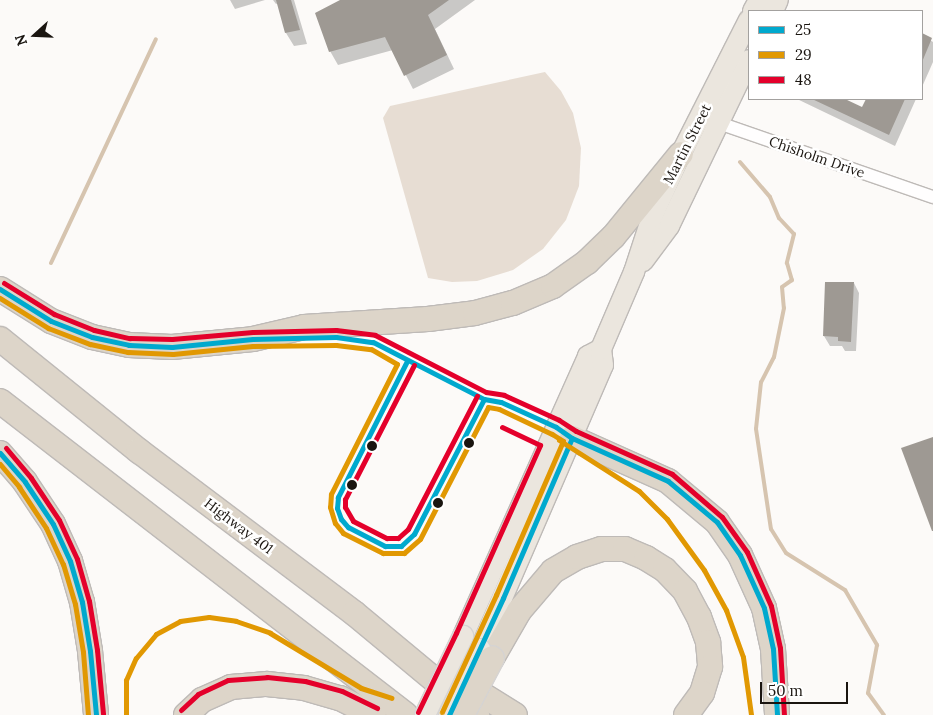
<!DOCTYPE html>
<html>
<head>
<meta charset="utf-8">
<style>
  body { margin:0 }
  #map { position:relative; width:933px; height:715px; overflow:hidden; background:#fcfaf8; font-family:Lora,serif }
  div>[style] { position:absolute }
  [style*='--x'] { left:calc(var(--x)*1px); top:calc(var(--y)*1px); width:calc(var(--w)*1px); rotate:calc(var(--a)*1deg) }
  .green>* { inset:0; background:#e7ddd3 }
  .shadow>* { inset:0; background:#0003 }
  .stream>* { height:4px; margin:-2px; padding:0 2px; transform-origin:2px; border-radius:2px; background:#d6c4af }
  .building>* { inset:0; background:#9e9993 }
  .roads { filter:drop-shadow(1px 0 #bebab7) drop-shadow(-1px 0 #bebab7) drop-shadow(0 1px #bebab7) drop-shadow(0 -1px #bebab7) }
  .minor>* { height:12px; margin:-6px; padding:0 6px; transform-origin:6px; border-radius:6px; background:#fffefe }
  .primary>* { height:20px; margin:-10px; padding:0 10px; transform-origin:10px; border-radius:10px; background:#ebe6de }
  .motorway>* { height:24px; margin:-12px; padding:0 12px; transform-origin:12px; border-radius:12px; background:#ddd5c9 }
  .bridges { filter:drop-shadow(1px 0 #d5d3d2) drop-shadow(-1px 0 #d5d3d2) drop-shadow(0 1px #d5d3d2) drop-shadow(0 -1px #d5d3d2) }
  .primary-bridge>* { height:20px; margin:-10px; padding:0 10px; transform-origin:10px; border-radius:10px; background:#ebe6de }
  .motorway-bridge>* { height:24px; margin:-12px; padding:0 12px; transform-origin:12px; border-radius:12px; background:#ddd5c9 }
  .bus-1>* { height:5px; margin:-2.5px; padding:0 2.5px; transform-origin:2.5px; border-radius:2.5px; background:#00a9ce }
  .bus-2>* { height:5px; margin:-2.5px; padding:0 2.5px; transform-origin:2.5px; border-radius:2.5px; background:#e19802 }
  .bus-3>* { height:5px; margin:-2.5px; padding:0 2.5px; transform-origin:2.5px; border-radius:2.5px; background:#e4002b }
  .dots>* { width:14px; height:14px; translate:-50% -50%; box-sizing:border-box; border:2px solid #fff; border-radius:50% }
  span { translate:-50% -50%; white-space:nowrap; text-align:center; line-height:1.15; -webkit-text-stroke:5px #fff; paint-order:stroke }
  .street-label { font-size:14px; color:#1a1510 }
  .legend { position:absolute; left:748px; top:10px; width:175px; height:90px; box-sizing:border-box; background:#fff; border:1px solid #a3a19f; margin:0; padding:6px 9px; list-style:none; font-size:15px; color:#1a1510 }
  .legend li { display:flex; align-items:center; gap:10px; height:25px }
  .legend b { width:25px; border:1px solid #a3a19f }
  .north { position:absolute; left:10px; top:10px; width:50px; height:50px; -webkit-text-stroke:4px #fff; paint-order:stroke; rotate:250deg; font-size:14px; font-weight:700; line-height:20px; text-align:center; color:#1a1510 }
  .north::after { content:''; display:block; margin:auto; width:18px; height:22px; background:#1a1510; clip-path:polygon(50% 0,100% 100%,50% 72%,0 100%) }
  .scale { position:absolute; left:760px; top:682px; width:88px; height:22px; box-sizing:border-box; border:2px solid #1a1510; border-top:0; padding-left:6px; font-size:15px; line-height:18px; white-space:nowrap; color:#1a1510; -webkit-text-stroke:4px #fff; paint-order:stroke }
</style>
</head>
<body>
<div id="map">
  <div class="green">
    <i style="clip-path:polygon(545px 72px,561px 91px,573px 113px,581px 148px,579px 186px,566px 220px,543px 249px,513px 270px,477px 281px,452px 282px,428px 278px,383px 118px,390px 106px)"></i>
  </div>
  <div class="shadow">
    <i style="clip-path:polygon(230px 0,265px 0,235px 9px)"></i>
    <i style="clip-path:polygon(273px 0,294px 0,307px 44px,294px 46px,286px 33px,278px 3px,276px 4px)"></i>
    <i style="clip-path:polygon(341px 0,475px 0,435px 29px,454px 69px,413px 89px,393px 50px,338px 65px,330px 51px)"></i>
    <i style="clip-path:polygon(922px 35px,933px 42px,933px 62px,922px 87px)"></i>
    <i style="clip-path:polygon(797px 99px,842px 99px,863px 109px,867px 99px,916px 99px,895px 146px)"></i>
    <i style="clip-path:polygon(854px 283px,859px 293px,856px 351px,845px 351px,842px 346px,830px 346px,824px 336px)"></i>
  </div>
  <div class="stream">
    <i style="--x:740;--y:162;--w:46;--a:49.4"></i>
    <i style="--x:770;--y:197;--w:23;--a:67"></i>
    <i style="--x:779;--y:218;--w:22;--a:47"></i>
    <i style="--x:794;--y:234;--w:30;--a:104"></i>
    <i style="--x:787;--y:263;--w:18;--a:74"></i>
    <i style="--x:792;--y:280;--w:12;--a:145"></i>
    <i style="--x:782;--y:287;--w:21;--a:85"></i>
    <i style="--x:784;--y:308;--w:50;--a:101.5"></i>
    <i style="--x:774;--y:357;--w:28;--a:117"></i>
    <i style="--x:761;--y:382;--w:47;--a:96.1"></i>
    <i style="--x:756;--y:429;--w:101;--a:81.5"></i>
    <i style="--x:771;--y:529;--w:28;--a:58"></i>
    <i style="--x:786;--y:553;--w:70;--a:32.1"></i>
    <i style="--x:845;--y:590;--w:64;--a:59.8"></i>
    <i style="--x:877;--y:645;--w:49;--a:100.6"></i>
    <i style="--x:868;--y:693;--w:27;--a:54"></i>
    <i style="--x:51;--y:263;--w:247;--a:-64.9"></i>
  </div>
  <div class="building">
    <i style="clip-path:polygon(276px 0,291px 0,300px 30px,285px 33px)"></i>
    <i style="clip-path:polygon(340px 0,449px 0,428px 15px,447px 55px,404px 76px,385px 37px,329px 52px,315px 13px)"></i>
    <i style="clip-path:polygon(922px 33px,932px 38px,922px 62px)"></i>
    <i style="clip-path:polygon(812px 99px,845px 99px,862px 107px,866px 99px,905px 99px,889px 135px)"></i>
    <i style="clip-path:polygon(825px 282px,854px 282px,851px 342px,838px 341px,838px 337px,823px 336px)"></i>
    <i style="clip-path:polygon(933px 437px,933px 531px,932px 531px,901px 448px)"></i>
  </div>
  <div class="roads">
    <div class="minor">
      <i style="--x:713;--y:121;--w:233;--a:19.1"></i>
    </div>
    <div class="primary">
      <i style="--x:753;--y:11;--w:13;--a:-61"></i>
      <i style="--x:773;--y:11;--w:12;--a:-66"></i>
      <i style="--x:643;--y:261;--w:44;--a:-53.4"></i>
      <i style="--x:669;--y:226;--w:184;--a:-64.3"></i>
      <i style="--x:463;--y:636;--w:307;--a:-65.9"></i>
      <i style="--x:588;--y:356;--w:15;--a:-28"></i>
      <i style="--x:480;--y:649;--w:309;--a:-66.6"></i>
      <i style="--x:603;--y:365;--w:16;--a:-97"></i>
      <i style="--x:601;--y:349;--w:84;--a:-66.8"></i>
      <i style="--x:634;--y:272;--w:58;--a:-71.9"></i>
      <i style="--x:652;--y:217;--w:69;--a:-65.3"></i>
      <i style="--x:681;--y:154;--w:150;--a:-63.1"></i>
    </div>
    <div class="motorway">
      <i style="--x:0;--y:289;--w:60;--a:32.1"></i>
      <i style="--x:51;--y:321;--w:44;--a:21.3"></i>
      <i style="--x:92;--y:337;--w:38;--a:12"></i>
      <i style="--x:129;--y:345;--w:43;--a:2.7"></i>
      <i style="--x:172;--y:347;--w:81;--a:-5.6"></i>
      <i style="--x:253;--y:339;--w:52;--a:-13.2"></i>
      <i style="--x:304;--y:327;--w:124;--a:-3.7"></i>
      <i style="--x:428;--y:319;--w:47;--a:-7.3"></i>
      <i style="--x:475;--y:313;--w:39;--a:-15"></i>
      <i style="--x:513;--y:303;--w:43;--a:-23"></i>
      <i style="--x:553;--y:286;--w:42;--a:-35.2"></i>
      <i style="--x:587;--y:262;--w:36;--a:-44"></i>
      <i style="--x:613;--y:237;--w:107;--a:-50.7"></i>
      <i style="--x:0;--y:339;--w:179;--a:38.9"></i>
      <i style="--x:139;--y:451;--w:269;--a:37"></i>
      <i style="--x:354;--y:613;--w:160;--a:39.7"></i>
      <i style="--x:0;--y:401;--w:513;--a:37.72"></i>
      <i style="--x:572;--y:438;--w:105;--a:24.1"></i>
      <i style="--x:668;--y:481;--w:64;--a:39.9"></i>
      <i style="--x:717;--y:522;--w:40;--a:55.1"></i>
      <i style="--x:740;--y:555;--w:58;--a:65.6"></i>
      <i style="--x:764;--y:608;--w:42;--a:77.6"></i>
      <i style="--x:773;--y:649;--w:66;--a:86.5"></i>
      <i style="--x:0;--y:453;--w:38;--a:49"></i>
      <i style="--x:25;--y:482;--w:50;--a:56.3"></i>
      <i style="--x:53;--y:524;--w:41;--a:65.3"></i>
      <i style="--x:70;--y:561;--w:43;--a:73.7"></i>
      <i style="--x:82;--y:602;--w:50;--a:80.7"></i>
      <i style="--x:90;--y:651;--w:64;--a:84.6"></i>
      <i style="--x:492;--y:658;--w:54;--a:-60.1"></i>
      <i style="--x:519;--y:611;--w:52;--a:-49.6"></i>
      <i style="--x:553;--y:571;--w:28;--a:-30"></i>
      <i style="--x:577;--y:557;--w:25;--a:-18"></i>
      <i style="--x:601;--y:549;--w:24;--a:0"></i>
      <i style="--x:625;--y:549;--w:23;--a:23"></i>
      <i style="--x:646;--y:558;--w:22;--a:32"></i>
      <i style="--x:665;--y:570;--w:29;--a:46"></i>
      <i style="--x:685;--y:591;--w:30;--a:62"></i>
      <i style="--x:699;--y:617;--w:27;--a:70"></i>
      <i style="--x:708;--y:642;--w:25;--a:85"></i>
      <i style="--x:710;--y:667;--w:27;--a:107"></i>
      <i style="--x:702;--y:693;--w:27;--a:126"></i>
      <i style="--x:457;--y:679;--w:68;--a:31.8"></i>
      <i style="--x:186;--y:715;--w:22;--a:-43"></i>
      <i style="--x:202;--y:700;--w:32;--a:-24"></i>
      <i style="--x:231;--y:687;--w:36;--a:-5"></i>
      <i style="--x:267;--y:684;--w:37;--a:6"></i>
      <i style="--x:304;--y:688;--w:37;--a:16"></i>
      <i style="--x:340;--y:698;--w:38;--a:27"></i>
    </div>
  </div>
  <div class="bridges">
    <div class="primary-bridge">
      <i style="--x:425;--y:715;--w:88;--a:-64.3"></i>
      <i style="--x:449;--y:715;--w:73;--a:-64.8"></i>
    </div>
    <div class="motorway-bridge">
      <i style="--x:462;--y:715;--w:64;--a:-62.2"></i>
    </div>
  </div>
  <div class="bus-1">
    <i style="--x:0;--y:289;--w:60;--a:32.1"></i>
    <i style="--x:51;--y:321;--w:44;--a:21.3"></i>
    <i style="--x:92;--y:337;--w:38;--a:12"></i>
    <i style="--x:129;--y:345;--w:43;--a:2.7"></i>
    <i style="--x:172;--y:347;--w:81;--a:-5.6"></i>
    <i style="--x:253;--y:339;--w:83;--a:-1.4"></i>
    <i style="--x:336;--y:337;--w:37;--a:8"></i>
    <i style="--x:373;--y:342;--w:125;--a:27.2"></i>
    <i style="--x:484;--y:399;--w:17;--a:10"></i>
    <i style="--x:501;--y:402;--w:60;--a:24.4"></i>
    <i style="--x:556;--y:427;--w:19;--a:35"></i>
    <i style="--x:572;--y:438;--w:105;--a:24.1"></i>
    <i style="--x:668;--y:481;--w:64;--a:39.9"></i>
    <i style="--x:717;--y:522;--w:40;--a:55.1"></i>
    <i style="--x:740;--y:555;--w:58;--a:65.6"></i>
    <i style="--x:764;--y:608;--w:42;--a:77.6"></i>
    <i style="--x:773;--y:649;--w:66;--a:86.5"></i>
    <i style="--x:407;--y:361;--w:153;--a:116.9"></i>
    <i style="--x:338;--y:497;--w:11;--a:95"></i>
    <i style="--x:337;--y:508;--w:12;--a:70"></i>
    <i style="--x:341;--y:519;--w:11;--a:49"></i>
    <i style="--x:348;--y:527;--w:42;--a:27.2"></i>
    <i style="--x:385;--y:546;--w:16;--a:0"></i>
    <i style="--x:401;--y:546;--w:18;--a:-43"></i>
    <i style="--x:414;--y:534;--w:152;--a:-62.6"></i>
    <i style="--x:0;--y:453;--w:38;--a:49"></i>
    <i style="--x:25;--y:482;--w:50;--a:56.3"></i>
    <i style="--x:53;--y:524;--w:41;--a:65.3"></i>
    <i style="--x:70;--y:561;--w:43;--a:73.7"></i>
    <i style="--x:82;--y:602;--w:50;--a:80.7"></i>
    <i style="--x:90;--y:651;--w:64;--a:84.6"></i>
    <i style="--x:449;--y:715;--w:129;--a:-65.2"></i>
    <i style="--x:503;--y:598;--w:174;--a:-66.7"></i>
  </div>
  <div class="bus-2">
    <i style="--x:0;--y:298;--w:57;--a:32"></i>
    <i style="--x:48;--y:328;--w:45;--a:20.9"></i>
    <i style="--x:90;--y:344;--w:39;--a:12"></i>
    <i style="--x:128;--y:352;--w:45;--a:2.5"></i>
    <i style="--x:173;--y:354;--w:80;--a:-5.7"></i>
    <i style="--x:253;--y:346;--w:83;--a:-0.7"></i>
    <i style="--x:336;--y:345;--w:35;--a:7"></i>
    <i style="--x:371;--y:349;--w:30;--a:30"></i>
    <i style="--x:397;--y:364;--w:146;--a:116.9"></i>
    <i style="--x:331;--y:494;--w:13;--a:94"></i>
    <i style="--x:330;--y:507;--w:17;--a:73"></i>
    <i style="--x:335;--y:523;--w:13;--a:51"></i>
    <i style="--x:343;--y:533;--w:45;--a:26.6"></i>
    <i style="--x:383;--y:553;--w:21;--a:0"></i>
    <i style="--x:404;--y:553;--w:21;--a:-41"></i>
    <i style="--x:420;--y:539;--w:148;--a:-62.7"></i>
    <i style="--x:488;--y:407;--w:11;--a:10"></i>
    <i style="--x:499;--y:409;--w:59;--a:25.3"></i>
    <i style="--x:552;--y:434;--w:13;--a:32"></i>
    <i style="--x:563;--y:441;--w:168;--a:113.5"></i>
    <i style="--x:496;--y:595;--w:129;--a:114.8"></i>
    <i style="--x:559;--y:440;--w:95;--a:32.5"></i>
    <i style="--x:639;--y:491;--w:40;--a:45"></i>
    <i style="--x:667;--y:519;--w:63;--a:54"></i>
    <i style="--x:704;--y:570;--w:46;--a:61.2"></i>
    <i style="--x:726;--y:610;--w:50;--a:70.1"></i>
    <i style="--x:743;--y:657;--w:59;--a:82.1"></i>
    <i style="--x:0;--y:464;--w:30;--a:50"></i>
    <i style="--x:19;--y:487;--w:49;--a:56.6"></i>
    <i style="--x:46;--y:528;--w:40;--a:65"></i>
    <i style="--x:63;--y:564;--w:42;--a:73.3"></i>
    <i style="--x:75;--y:604;--w:49;--a:80.5"></i>
    <i style="--x:83;--y:652;--w:63;--a:85.5"></i>
    <i style="--x:126;--y:715;--w:35;--a:-90"></i>
    <i style="--x:126;--y:680;--w:24;--a:-66"></i>
    <i style="--x:136;--y:658;--w:31;--a:-50"></i>
    <i style="--x:156;--y:634;--w:27;--a:-28"></i>
    <i style="--x:180;--y:621;--w:29;--a:-8"></i>
    <i style="--x:209;--y:617;--w:27;--a:8"></i>
    <i style="--x:236;--y:621;--w:36;--a:19"></i>
    <i style="--x:270;--y:633;--w:106;--a:31.1"></i>
    <i style="--x:361;--y:688;--w:32;--a:18"></i>
  </div>
  <div class="bus-3">
    <i style="--x:4;--y:283;--w:59;--a:31.8"></i>
    <i style="--x:54;--y:314;--w:43;--a:21.8"></i>
    <i style="--x:94;--y:330;--w:37;--a:13"></i>
    <i style="--x:130;--y:338;--w:42;--a:1.4"></i>
    <i style="--x:172;--y:339;--w:81;--a:-4.9"></i>
    <i style="--x:253;--y:332;--w:83;--a:-1.4"></i>
    <i style="--x:336;--y:330;--w:39;--a:7"></i>
    <i style="--x:375;--y:335;--w:125;--a:27.2"></i>
    <i style="--x:486;--y:392;--w:18;--a:9"></i>
    <i style="--x:504;--y:395;--w:60;--a:24.4"></i>
    <i style="--x:559;--y:420;--w:20;--a:33"></i>
    <i style="--x:576;--y:431;--w:105;--a:24.1"></i>
    <i style="--x:672;--y:474;--w:66;--a:40.7"></i>
    <i style="--x:722;--y:517;--w:43;--a:54.5"></i>
    <i style="--x:747;--y:552;--w:59;--a:66"></i>
    <i style="--x:771;--y:606;--w:43;--a:77.9"></i>
    <i style="--x:780;--y:648;--w:67;--a:86.6"></i>
    <i style="--x:414;--y:365;--w:151;--a:117.2"></i>
    <i style="--x:345;--y:499;--w:8;--a:90"></i>
    <i style="--x:345;--y:507;--w:16;--a:60"></i>
    <i style="--x:353;--y:521;--w:38;--a:27"></i>
    <i style="--x:387;--y:538;--w:11;--a:0"></i>
    <i style="--x:398;--y:538;--w:13;--a:-42"></i>
    <i style="--x:408;--y:529;--w:150;--a:-62.6"></i>
    <i style="--x:6;--y:448;--w:39;--a:50"></i>
    <i style="--x:31;--y:478;--w:50;--a:56.3"></i>
    <i style="--x:59;--y:520;--w:43;--a:65.2"></i>
    <i style="--x:77;--y:559;--w:44;--a:74.1"></i>
    <i style="--x:89;--y:601;--w:50;--a:80.7"></i>
    <i style="--x:97;--y:650;--w:64;--a:84.6"></i>
    <i style="--x:181;--y:710;--w:23;--a:-43"></i>
    <i style="--x:198;--y:694;--w:33;--a:-25"></i>
    <i style="--x:228;--y:680;--w:39;--a:-4"></i>
    <i style="--x:267;--y:677;--w:38;--a:6"></i>
    <i style="--x:305;--y:681;--w:38;--a:15"></i>
    <i style="--x:342;--y:691;--w:39;--a:26"></i>
    <i style="--x:418;--y:712;--w:88;--a:-64.3"></i>
    <i style="--x:456;--y:633;--w:206;--a:-65.9"></i>
    <i style="--x:540;--y:445;--w:42;--a:-154.7"></i>
  </div>
  <div class="dots">
    <i style="left:469px;top:443px;background:#1a1510"></i>
    <i style="left:372px;top:446px;background:#1a1510"></i>
    <i style="left:352px;top:485px;background:#1a1510"></i>
    <i style="left:438px;top:503px;background:#1a1510"></i>
  </div>
  <div class="street-label">
    <span style="left:687px;top:144px;rotate:-63deg">Martin Street</span>
    <span style="left:817px;top:157px;rotate:19deg">Chisholm Drive</span>
    <span style="left:239px;top:526px;rotate:37deg">Highway 401</span>
  </div>
  <ul class="legend">
  <li><b style="height:6px;background:#00a9ce"></b>25</li>
  <li><b style="height:6px;background:#e19802"></b>29</li>
  <li><b style="height:6px;background:#e4002b"></b>48</li>
  </ul>
  <div class="north">N</div>
  <div class="scale">50 m</div>
</div>
</body>
</html>
